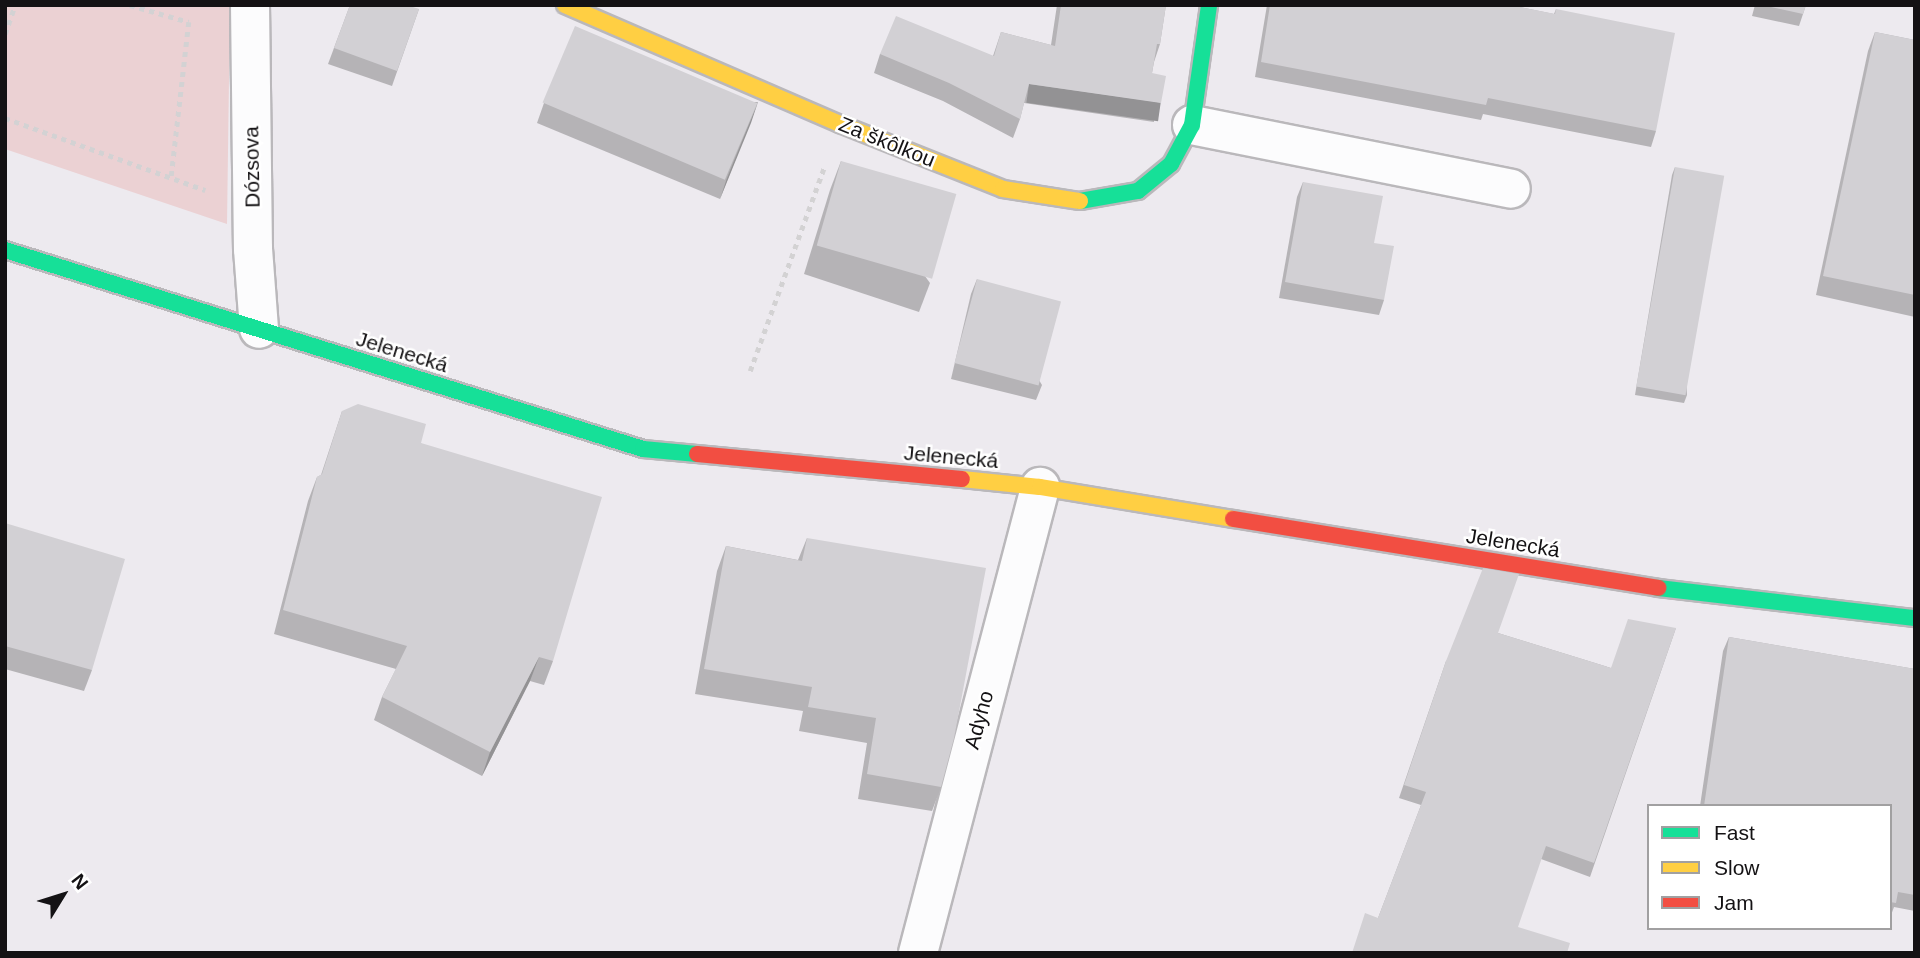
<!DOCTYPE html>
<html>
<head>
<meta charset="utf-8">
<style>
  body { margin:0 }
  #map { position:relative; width:1920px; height:958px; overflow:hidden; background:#edeaef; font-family:Arial,sans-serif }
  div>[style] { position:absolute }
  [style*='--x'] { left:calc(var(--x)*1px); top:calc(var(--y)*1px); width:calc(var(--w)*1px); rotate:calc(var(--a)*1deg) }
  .green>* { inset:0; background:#ebd1d3 }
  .path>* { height:4.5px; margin-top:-2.25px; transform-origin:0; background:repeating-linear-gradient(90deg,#d3d2d3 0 5px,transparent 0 10px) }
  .roads { filter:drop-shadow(2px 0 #bab8bb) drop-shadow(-2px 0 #bab8bb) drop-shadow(0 2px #bab8bb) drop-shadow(0 -2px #bab8bb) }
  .street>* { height:38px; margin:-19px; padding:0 19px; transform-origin:19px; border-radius:19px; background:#fcfcfd }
  .fast>* { height:16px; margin:-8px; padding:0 8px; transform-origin:8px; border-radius:8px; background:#16e098 }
  .slow>* { height:16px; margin:-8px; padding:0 8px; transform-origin:8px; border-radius:8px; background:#ffcf43 }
  .jam>* { height:16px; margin:-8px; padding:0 8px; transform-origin:8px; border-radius:8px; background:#f24e42 }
  .wall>* { inset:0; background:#b5b3b6 }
  .shaded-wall>* { inset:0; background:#939294; transform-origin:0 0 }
  .building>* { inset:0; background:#d2d0d4; transform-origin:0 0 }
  span { translate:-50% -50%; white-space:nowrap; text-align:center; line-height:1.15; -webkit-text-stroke:5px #fff; paint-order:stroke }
  .street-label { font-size:21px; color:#141214 }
  .frame { position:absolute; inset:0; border:7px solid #141214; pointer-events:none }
  .legend { position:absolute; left:1647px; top:804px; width:245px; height:126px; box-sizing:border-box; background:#fff; border:2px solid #a1a0a1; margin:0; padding:9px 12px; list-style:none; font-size:21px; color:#141214 }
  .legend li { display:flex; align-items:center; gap:14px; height:35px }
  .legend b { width:35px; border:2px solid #a1a0a1 }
  .north { position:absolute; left:28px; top:860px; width:70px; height:70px; -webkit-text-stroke:5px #fff; paint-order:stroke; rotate:52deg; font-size:19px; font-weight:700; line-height:28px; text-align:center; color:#141214 }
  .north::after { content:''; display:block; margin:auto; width:24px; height:32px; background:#141214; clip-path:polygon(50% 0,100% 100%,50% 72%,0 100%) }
</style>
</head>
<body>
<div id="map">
  <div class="green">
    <i style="clip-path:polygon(5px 5px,230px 5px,227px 224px,5px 149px)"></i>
  </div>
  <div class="path">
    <i style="--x:130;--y:5;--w:61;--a:16.1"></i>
    <i style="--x:189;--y:22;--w:158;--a:96.5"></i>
    <i style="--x:5;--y:34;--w:31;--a:-71"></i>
    <i style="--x:5;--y:118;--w:213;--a:19.8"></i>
    <i style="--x:750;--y:371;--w:216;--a:-70"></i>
  </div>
  <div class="roads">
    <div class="street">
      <i style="--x:250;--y:5;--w:244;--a:89.3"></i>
      <i style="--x:253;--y:249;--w:80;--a:85.7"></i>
      <i style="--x:1192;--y:125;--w:325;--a:11.3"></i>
      <i style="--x:918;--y:953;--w:482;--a:-75.3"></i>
    </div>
    <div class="fast">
      <i style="--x:1080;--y:201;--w:59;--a:-9.8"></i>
      <i style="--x:1138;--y:191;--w:43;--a:-39.3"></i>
      <i style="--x:1171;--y:164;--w:44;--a:-61.7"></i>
      <i style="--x:1192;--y:125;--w:121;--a:-81.9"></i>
      <i style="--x:5;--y:250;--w:668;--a:17.32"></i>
      <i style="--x:643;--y:449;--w:54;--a:5.3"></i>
      <i style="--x:1658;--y:588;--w:259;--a:6.7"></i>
    </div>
    <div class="slow">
      <i style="--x:565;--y:5;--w:300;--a:23.4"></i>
      <i style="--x:840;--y:124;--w:175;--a:21.7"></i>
      <i style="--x:1003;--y:189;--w:78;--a:8.9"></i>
      <i style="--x:962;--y:479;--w:78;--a:5.9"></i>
      <i style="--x:1040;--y:487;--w:196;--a:9.4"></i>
    </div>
    <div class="jam">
      <i style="--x:697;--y:454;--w:266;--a:5.4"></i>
      <i style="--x:1233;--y:519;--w:431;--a:9.2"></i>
    </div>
  </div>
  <div class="wall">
    <i style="clip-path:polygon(350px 5px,419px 9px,392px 86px,328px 64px)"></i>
    <i style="clip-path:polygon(1057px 5px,1166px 5px,1160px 44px,1154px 62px,1152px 73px,1154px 122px,1024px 103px,1020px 119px,1013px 138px,943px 101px,874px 73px,880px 54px,993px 56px,1001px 32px,1051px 45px)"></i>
    <i style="clip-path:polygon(1267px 5px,1510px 5px,1554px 14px,1556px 9px,1656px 131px,1651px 147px,1483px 114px,1481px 120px,1255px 77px)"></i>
    <i style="clip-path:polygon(1755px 5px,1806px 5px,1799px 26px,1752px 16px)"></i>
    <i style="clip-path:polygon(1875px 32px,1915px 40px,1915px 317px,1816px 295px,1868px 51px)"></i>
    <i style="clip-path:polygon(758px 102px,720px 199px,537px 123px,544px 103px)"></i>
    <i style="clip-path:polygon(841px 161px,930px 283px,919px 312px,804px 274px,830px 190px)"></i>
    <i style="clip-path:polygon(1675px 167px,1687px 395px,1684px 403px,1635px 395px,1672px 175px)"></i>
    <i style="clip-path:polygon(1303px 182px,1374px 243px,1384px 300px,1379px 315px,1279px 298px,1297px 197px)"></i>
    <i style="clip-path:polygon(977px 279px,1042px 385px,1036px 400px,951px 379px,971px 294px)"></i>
    <i style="clip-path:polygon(342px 411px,421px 443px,553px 661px,544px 685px,530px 681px,482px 776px,374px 720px,382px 697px,396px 669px,274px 634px,308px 501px,317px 477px,321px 475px)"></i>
    <i style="clip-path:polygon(5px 523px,92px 670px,84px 691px,5px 669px)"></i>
    <i style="clip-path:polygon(807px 538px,941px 787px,932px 811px,858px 799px,867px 743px,799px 731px,803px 711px,695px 694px,717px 571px,726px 546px,798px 560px)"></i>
    <i style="clip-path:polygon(1676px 628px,1590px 877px,1541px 859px,1378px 918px,1421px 805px,1399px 798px,1446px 661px,1498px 633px,1611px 668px)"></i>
    <i style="clip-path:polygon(1729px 637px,1915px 669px,1915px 911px,1894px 907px,1890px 918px,1890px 806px,1700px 806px,1723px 651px)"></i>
  </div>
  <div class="shaded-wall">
    <i style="left:1029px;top:84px;width:133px;height:19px;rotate:8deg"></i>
    <i style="clip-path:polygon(758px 102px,751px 123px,720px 199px,727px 178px)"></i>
    <i style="clip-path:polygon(539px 657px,530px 681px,482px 776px,490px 752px)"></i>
  </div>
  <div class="building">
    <i style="clip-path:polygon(350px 5px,407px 5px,419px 9px,397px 71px,334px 48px)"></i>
    <i style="clip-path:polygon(1061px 5px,1166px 5px,1160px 44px,1157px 44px,1152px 73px,1166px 76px,1161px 103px,1029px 84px,1020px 119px,949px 83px,880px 54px,896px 16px,994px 56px,1001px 32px,1055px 46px)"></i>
    <i style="clip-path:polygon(1270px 5px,1510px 5px,1555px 14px,1556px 9px,1675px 33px,1656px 131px,1488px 98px,1486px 105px,1261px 62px)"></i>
    <i style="clip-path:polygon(1762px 5px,1806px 5px,1803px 14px)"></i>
    <i style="left:575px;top:26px;width:198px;height:83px;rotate:23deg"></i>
    <i style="clip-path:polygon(1875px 32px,1915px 40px,1915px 295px,1823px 276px)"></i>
    <i style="left:841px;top:161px;width:120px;height:88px;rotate:16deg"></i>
    <i style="left:1675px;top:167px;width:50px;height:223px;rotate:10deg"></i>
    <i style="clip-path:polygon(1303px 182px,1383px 196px,1374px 243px,1394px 246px,1384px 300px,1285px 282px)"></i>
    <i style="left:977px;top:279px;width:87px;height:87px;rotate:15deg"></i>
    <i style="clip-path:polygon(358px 404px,426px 424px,421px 443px,602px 497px,553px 661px,539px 657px,490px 752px,382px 697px,407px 646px,283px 610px,317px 477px,322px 474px,342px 411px)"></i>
    <i style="clip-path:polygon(5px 523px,125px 559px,92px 670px,5px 646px)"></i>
    <i style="clip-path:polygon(807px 538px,986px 568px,954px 738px,941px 787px,867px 774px,876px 718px,808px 707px,812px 687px,704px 669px,726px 546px,802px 561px)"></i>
    <i style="clip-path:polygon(1483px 568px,1519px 574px,1498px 633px,1611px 668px,1628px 619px,1676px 628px,1594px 863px,1546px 846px,1518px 927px,1570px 943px,1567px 953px,1352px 953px,1365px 913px,1378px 918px,1426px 792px,1404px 785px,1446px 661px)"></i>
    <i style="clip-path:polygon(1729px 637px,1915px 669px,1915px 895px,1898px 892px,1896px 903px,1890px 902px,1890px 806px,1704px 806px)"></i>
  </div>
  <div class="street-label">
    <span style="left:887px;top:142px;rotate:22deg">Za škôlkou</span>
    <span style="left:252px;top:167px;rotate:-91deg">Dózsova</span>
    <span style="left:402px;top:352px;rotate:17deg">Jelenecká</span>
    <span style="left:951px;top:457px;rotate:5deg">Jelenecká</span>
    <span style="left:1513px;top:543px;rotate:9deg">Jelenecká</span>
    <span style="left:979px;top:720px;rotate:-75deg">Adyho</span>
  </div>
  <div class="frame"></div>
  <ul class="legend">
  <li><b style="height:9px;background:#16e098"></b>Fast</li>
  <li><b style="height:9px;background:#ffcf43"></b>Slow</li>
  <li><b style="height:9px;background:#f24e42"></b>Jam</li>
  </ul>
  <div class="north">N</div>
</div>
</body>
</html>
